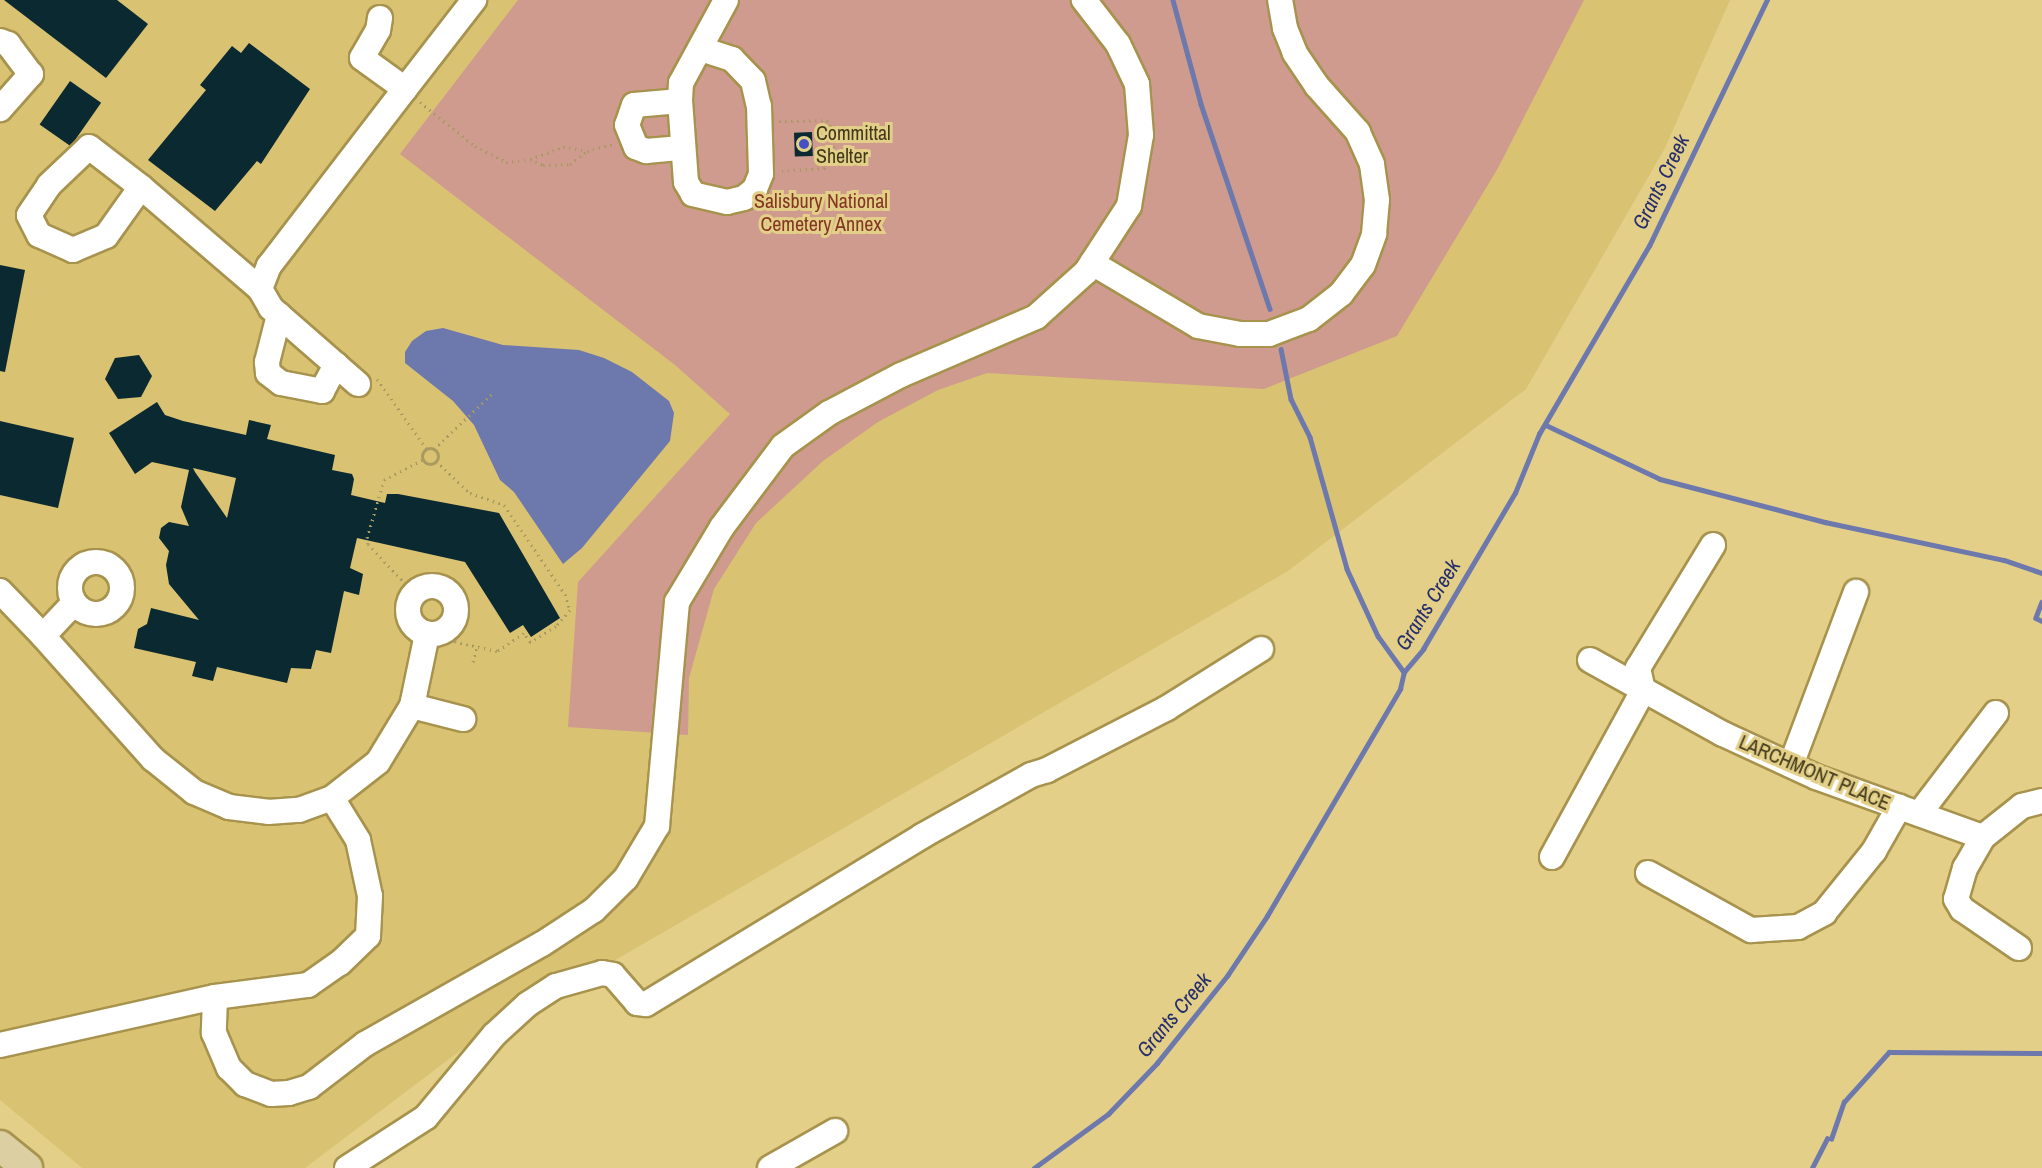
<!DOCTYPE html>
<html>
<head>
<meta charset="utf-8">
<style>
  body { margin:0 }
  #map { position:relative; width:2042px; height:1168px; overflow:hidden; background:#e3cf87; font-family:"Archivo Narrow",sans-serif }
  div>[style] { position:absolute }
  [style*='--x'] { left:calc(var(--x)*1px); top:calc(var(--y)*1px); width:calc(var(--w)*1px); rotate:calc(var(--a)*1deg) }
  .built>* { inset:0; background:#d9c272 }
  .green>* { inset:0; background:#ce9b8e }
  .water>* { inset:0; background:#6d78ac }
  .stream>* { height:4.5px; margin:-2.25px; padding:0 2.25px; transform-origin:2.25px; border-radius:2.25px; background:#6d78ac }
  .building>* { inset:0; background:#0b2930; transform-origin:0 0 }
  .path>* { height:3px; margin-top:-1.5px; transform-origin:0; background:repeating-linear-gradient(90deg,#a99a61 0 1.5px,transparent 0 6px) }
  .path>.ring { margin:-1.5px; padding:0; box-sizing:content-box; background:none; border:3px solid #a99a61; border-radius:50% }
  .roads { filter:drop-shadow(2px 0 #a7934d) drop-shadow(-2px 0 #a7934d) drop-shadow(0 2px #a7934d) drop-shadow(0 -2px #a7934d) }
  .minor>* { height:24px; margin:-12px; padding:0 12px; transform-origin:12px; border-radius:12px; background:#fff }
  .minor>.ring { margin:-12px; padding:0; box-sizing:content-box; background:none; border:24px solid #fff; border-radius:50% }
  .major>* { height:30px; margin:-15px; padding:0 15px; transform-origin:15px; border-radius:15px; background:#dcd0a3 }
  .dots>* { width:16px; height:16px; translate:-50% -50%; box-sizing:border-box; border:3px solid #e3cf87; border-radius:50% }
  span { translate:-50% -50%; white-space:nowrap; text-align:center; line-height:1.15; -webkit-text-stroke:6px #e3cf87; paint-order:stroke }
  .poi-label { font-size:20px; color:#41391b }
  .left { translate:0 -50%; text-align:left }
  .park-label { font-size:20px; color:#833624 }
  .street-label { font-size:20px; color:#41391b }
  .water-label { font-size:21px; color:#262d6d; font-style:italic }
</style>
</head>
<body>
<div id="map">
  <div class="built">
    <i style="clip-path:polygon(0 0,1730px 0,1665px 148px,1526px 389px,1288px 571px,465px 1047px,305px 1168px,82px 1168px,0 1100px)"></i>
  </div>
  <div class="green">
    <i style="clip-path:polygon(518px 0,1584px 0,1498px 168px,1397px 336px,1264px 389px,987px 373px,938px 390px,878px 422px,823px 461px,756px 523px,714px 589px,689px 678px,688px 735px,568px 727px,578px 582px,730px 414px,675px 365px,400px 154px)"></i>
  </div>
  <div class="water">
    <i style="clip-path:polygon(443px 328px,503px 345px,579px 350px,604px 358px,632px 372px,669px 401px,674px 413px,670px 441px,582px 548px,563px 564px,514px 492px,500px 480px,474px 425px,453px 401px,405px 363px,405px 352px,412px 341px,426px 331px)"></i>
  </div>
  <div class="stream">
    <i style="--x:1173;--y:0;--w:108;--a:74.9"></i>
    <i style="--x:1201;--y:104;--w:216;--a:71.4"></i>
    <i style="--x:1281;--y:349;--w:51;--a:78.7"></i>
    <i style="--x:1291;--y:399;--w:42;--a:63.4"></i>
    <i style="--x:1310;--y:437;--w:137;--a:74.3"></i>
    <i style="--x:1347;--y:569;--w:74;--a:65.2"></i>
    <i style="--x:1378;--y:636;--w:44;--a:54.2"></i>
    <i style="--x:1546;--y:425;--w:126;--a:25.3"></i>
    <i style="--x:1660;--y:479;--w:171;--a:14.6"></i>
    <i style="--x:1825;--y:522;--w:183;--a:12"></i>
    <i style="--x:2004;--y:560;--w:40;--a:18.9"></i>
    <i style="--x:2042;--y:602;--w:17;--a:111"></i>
    <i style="--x:2036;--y:618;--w:7;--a:27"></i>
    <i style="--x:1034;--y:1168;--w:92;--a:-36.1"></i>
    <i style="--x:1108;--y:1114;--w:71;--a:-46.1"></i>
    <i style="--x:1157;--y:1063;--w:112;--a:-51.2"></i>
    <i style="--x:1227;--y:976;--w:72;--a:-56.3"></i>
    <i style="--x:1267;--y:916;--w:263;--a:-59.6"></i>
    <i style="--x:1400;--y:689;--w:17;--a:-77"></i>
    <i style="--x:1404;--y:672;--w:30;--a:-50"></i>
    <i style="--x:1423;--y:649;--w:181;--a:-59.5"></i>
    <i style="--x:1515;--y:493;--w:64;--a:-67.9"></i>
    <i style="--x:1539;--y:434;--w:218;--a:-59.7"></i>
    <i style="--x:1649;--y:246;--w:273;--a:-64.4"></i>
    <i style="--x:1812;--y:1168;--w:33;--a:-63"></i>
    <i style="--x:1827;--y:1139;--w:4;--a:0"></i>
    <i style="--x:1831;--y:1139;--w:39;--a:-71"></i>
    <i style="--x:1844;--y:1102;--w:67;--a:-48"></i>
    <i style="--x:1889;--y:1052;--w:153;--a:0.4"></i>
  </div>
  <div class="building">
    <i style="clip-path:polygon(4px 0,117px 0,148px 24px,106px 78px)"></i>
    <i style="clip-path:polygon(249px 43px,310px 89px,261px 164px,257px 161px,215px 211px,148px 160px,206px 90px,200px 85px,232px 46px,241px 53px)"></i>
    <i style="left:70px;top:81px;width:38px;height:53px;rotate:35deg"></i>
    <i style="left:812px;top:132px;width:24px;height:18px;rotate:88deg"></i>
    <i style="clip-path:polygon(0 265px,25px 270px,5px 372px,0 371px)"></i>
    <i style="clip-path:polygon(139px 355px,152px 376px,141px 397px,118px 399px,105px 379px,115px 358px)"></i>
    <i style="clip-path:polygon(evenodd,157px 402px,165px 415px,183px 421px,246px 435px,249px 420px,271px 425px,267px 439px,335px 455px,332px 470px,352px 474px,354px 479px,351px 495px,385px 503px,387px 494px,398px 494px,499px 513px,560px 618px,531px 637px,523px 625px,510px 633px,465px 562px,357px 538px,350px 568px,363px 574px,359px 595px,344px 591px,331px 653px,316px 650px,311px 669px,291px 668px,287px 683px,217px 667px,213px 681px,192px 676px,196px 662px,134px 648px,138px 629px,147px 624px,151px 608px,199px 620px,169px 584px,166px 565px,169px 551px,159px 538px,161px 528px,169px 522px,189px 526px,181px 507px,189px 470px,152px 462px,135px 474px,109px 433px,157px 402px,193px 468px,236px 478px,227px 518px,195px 472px,193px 468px)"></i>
    <i style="clip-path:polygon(0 421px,74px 438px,58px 508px,0 495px)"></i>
  </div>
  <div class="path">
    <i style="--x:420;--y:102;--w:70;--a:38.7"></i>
    <i style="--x:475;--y:146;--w:35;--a:27"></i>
    <i style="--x:506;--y:162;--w:24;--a:-7"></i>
    <i style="--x:530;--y:159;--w:14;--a:25"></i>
    <i style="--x:543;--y:165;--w:27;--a:-2"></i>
    <i style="--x:570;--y:164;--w:21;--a:-37"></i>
    <i style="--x:587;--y:151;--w:28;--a:-15"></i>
    <i style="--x:779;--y:121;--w:48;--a:-1.2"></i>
    <i style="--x:827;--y:120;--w:9;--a:58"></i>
    <i style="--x:832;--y:128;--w:31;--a:86"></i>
    <i style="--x:834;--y:159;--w:13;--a:135"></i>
    <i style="--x:825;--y:168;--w:44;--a:176.1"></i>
    <i style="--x:530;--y:159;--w:35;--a:-20"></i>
    <i style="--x:563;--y:147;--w:24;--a:9"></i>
    <i style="--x:377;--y:379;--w:85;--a:54.6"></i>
    <i class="ring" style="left:422px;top:448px;width:13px;height:13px"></i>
    <i style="--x:434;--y:449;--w:84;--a:-43.6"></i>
    <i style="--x:436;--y:461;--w:47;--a:43.3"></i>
    <i style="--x:470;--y:493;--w:36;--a:19"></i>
    <i style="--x:504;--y:505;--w:108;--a:55.6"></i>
    <i style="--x:565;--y:594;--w:17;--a:73"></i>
    <i style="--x:570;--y:610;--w:21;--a:131"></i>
    <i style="--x:556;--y:626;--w:31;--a:148"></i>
    <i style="--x:530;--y:642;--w:11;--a:-124"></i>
    <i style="--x:524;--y:633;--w:32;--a:146"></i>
    <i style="--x:497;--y:651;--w:42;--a:-167.6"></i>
    <i style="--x:456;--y:642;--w:13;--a:-141"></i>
    <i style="--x:414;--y:593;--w:67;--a:-133.2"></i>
    <i style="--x:368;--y:544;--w:6;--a:-99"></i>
    <i style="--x:367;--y:538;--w:60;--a:-73.7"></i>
    <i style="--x:384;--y:480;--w:43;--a:-27.8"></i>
    <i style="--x:473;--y:662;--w:16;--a:-75"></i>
  </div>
  <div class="roads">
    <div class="minor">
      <i style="--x:380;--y:18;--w:12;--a:99"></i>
      <i style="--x:378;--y:30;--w:32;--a:120"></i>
      <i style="--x:362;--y:58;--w:53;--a:35.8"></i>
      <i style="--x:405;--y:89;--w:113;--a:-52.2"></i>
      <i style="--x:0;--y:41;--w:9;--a:21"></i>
      <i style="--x:8;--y:44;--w:38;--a:53"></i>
      <i style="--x:31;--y:74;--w:47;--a:131.5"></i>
      <i style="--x:701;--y:49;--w:33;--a:18"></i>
      <i style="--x:732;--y:59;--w:30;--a:46"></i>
      <i style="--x:753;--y:81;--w:26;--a:77"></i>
      <i style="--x:759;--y:106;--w:68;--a:88.3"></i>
      <i style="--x:761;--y:174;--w:16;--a:112"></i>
      <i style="--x:755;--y:189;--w:14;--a:141"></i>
      <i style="--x:744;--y:198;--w:17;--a:167"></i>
      <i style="--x:727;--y:202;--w:35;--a:-167"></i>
      <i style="--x:693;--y:194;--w:14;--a:-120"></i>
      <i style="--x:686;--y:182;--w:81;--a:-94.2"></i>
      <i style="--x:680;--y:101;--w:18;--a:-87"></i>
      <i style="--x:681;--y:83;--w:94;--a:-61.5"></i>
      <i style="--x:680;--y:101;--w:46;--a:175"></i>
      <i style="--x:634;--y:105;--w:21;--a:109"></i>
      <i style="--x:627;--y:125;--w:24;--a:68"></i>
      <i style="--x:636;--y:147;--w:11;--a:22"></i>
      <i style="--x:646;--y:151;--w:36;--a:-5"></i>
      <i style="--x:89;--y:147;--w:66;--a:37.6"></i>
      <i style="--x:141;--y:187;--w:60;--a:125.5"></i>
      <i style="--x:106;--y:236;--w:36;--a:157"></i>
      <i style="--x:73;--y:250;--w:37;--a:-156"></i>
      <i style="--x:39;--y:235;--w:22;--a:-117"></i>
      <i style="--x:29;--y:215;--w:36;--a:-56"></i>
      <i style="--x:49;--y:185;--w:55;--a:-43.5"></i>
      <i style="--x:141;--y:187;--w:157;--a:40.6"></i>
      <i style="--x:1092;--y:263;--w:123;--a:30.7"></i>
      <i style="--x:1198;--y:326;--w:43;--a:10.8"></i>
      <i style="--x:1240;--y:334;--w:29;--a:0"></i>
      <i style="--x:1269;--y:334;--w:43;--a:-20.6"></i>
      <i style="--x:1309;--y:319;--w:41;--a:-38"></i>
      <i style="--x:1341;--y:294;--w:36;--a:-53"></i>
      <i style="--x:1363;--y:265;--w:33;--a:-70"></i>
      <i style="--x:1374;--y:234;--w:34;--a:-85"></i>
      <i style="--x:1377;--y:200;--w:36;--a:-98"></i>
      <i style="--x:1372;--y:164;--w:35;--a:-114"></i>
      <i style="--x:1358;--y:132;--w:62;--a:-131.7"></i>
      <i style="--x:1317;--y:86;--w:40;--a:-124"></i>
      <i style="--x:1295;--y:53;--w:27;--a:-112"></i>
      <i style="--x:1285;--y:28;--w:28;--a:-100"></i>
      <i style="--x:279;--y:315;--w:49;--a:104.3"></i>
      <i style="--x:267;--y:362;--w:11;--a:85"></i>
      <i style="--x:268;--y:373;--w:16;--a:38"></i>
      <i style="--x:281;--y:383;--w:42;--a:11"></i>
      <i style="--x:322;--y:391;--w:30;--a:-62"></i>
      <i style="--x:358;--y:384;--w:116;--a:-138.9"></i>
      <i style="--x:271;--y:308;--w:22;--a:-120"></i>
      <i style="--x:260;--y:289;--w:25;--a:-69"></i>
      <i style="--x:269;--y:266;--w:223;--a:-52.5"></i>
      <i class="ring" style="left:70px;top:562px;width:28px;height:28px"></i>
      <i class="ring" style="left:408px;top:586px;width:24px;height:24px"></i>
      <i style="--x:0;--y:591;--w:62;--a:46.3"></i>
      <i style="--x:74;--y:603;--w:45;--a:133.2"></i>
      <i style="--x:43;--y:636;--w:165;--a:48.2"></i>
      <i style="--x:153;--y:759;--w:53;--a:38.8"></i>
      <i style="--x:194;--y:792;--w:38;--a:23"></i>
      <i style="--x:229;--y:807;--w:39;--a:7"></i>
      <i style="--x:268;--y:812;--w:31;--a:-4"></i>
      <i style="--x:299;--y:810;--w:35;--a:-20"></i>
      <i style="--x:1590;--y:660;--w:152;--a:29.1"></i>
      <i style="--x:1723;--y:734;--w:102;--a:24.8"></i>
      <i style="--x:1816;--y:777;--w:177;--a:19.8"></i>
      <i style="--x:1983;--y:837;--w:50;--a:-38.5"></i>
      <i style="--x:2022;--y:806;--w:21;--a:-14"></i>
      <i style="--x:412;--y:706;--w:53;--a:14.3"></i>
      <i style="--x:1791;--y:765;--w:185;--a:-69.4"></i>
      <i style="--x:1919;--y:814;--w:127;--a:-52.7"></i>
      <i style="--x:1983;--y:837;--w:36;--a:120"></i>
      <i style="--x:1965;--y:868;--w:32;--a:106"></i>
      <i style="--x:1956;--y:899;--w:12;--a:59"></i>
      <i style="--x:1962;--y:909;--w:69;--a:34.4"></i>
      <i style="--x:1552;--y:857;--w:189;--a:-61.3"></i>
      <i style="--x:1643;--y:691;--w:24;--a:-102"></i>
      <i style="--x:1638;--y:668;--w:144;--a:-58.6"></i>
      <i style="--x:1648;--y:873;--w:118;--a:29"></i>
      <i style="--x:1751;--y:930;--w:47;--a:-3.7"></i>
      <i style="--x:1798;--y:927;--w:30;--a:-28"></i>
      <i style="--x:1824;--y:913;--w:80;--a:-51.1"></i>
      <i style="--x:1874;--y:851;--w:51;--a:-60.4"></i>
      <i style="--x:215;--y:997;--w:36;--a:92"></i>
      <i style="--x:214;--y:1033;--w:38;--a:67"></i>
      <i style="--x:229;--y:1068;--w:23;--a:45"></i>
      <i style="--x:245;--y:1084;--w:28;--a:21"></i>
      <i style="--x:271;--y:1094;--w:18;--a:-3"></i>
      <i style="--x:289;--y:1093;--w:21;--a:-17"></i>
      <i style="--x:309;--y:1087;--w:71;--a:-37.5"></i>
      <i style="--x:365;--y:1044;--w:203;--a:-29.5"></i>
      <i style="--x:542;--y:944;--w:62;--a:-33.2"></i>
      <i style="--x:594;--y:910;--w:45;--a:-45"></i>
      <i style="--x:626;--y:878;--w:61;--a:-59.2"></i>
      <i style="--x:657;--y:826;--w:225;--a:-84.9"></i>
      <i style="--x:677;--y:602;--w:87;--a:-59"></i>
      <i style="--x:722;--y:527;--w:101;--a:-53"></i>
      <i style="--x:783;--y:446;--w:57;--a:-35.7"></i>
      <i style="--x:829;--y:413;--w:81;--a:-27.8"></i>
      <i style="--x:901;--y:375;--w:147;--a:-23.2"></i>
      <i style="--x:1036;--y:317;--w:67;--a:-42"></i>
      <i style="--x:1086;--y:272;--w:79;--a:-56.9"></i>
      <i style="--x:1129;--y:206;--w:72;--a:-80.4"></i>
      <i style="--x:1141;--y:135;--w:51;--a:-94.5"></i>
      <i style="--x:1137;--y:84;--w:44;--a:-115.4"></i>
      <i style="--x:1118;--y:44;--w:56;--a:-127.7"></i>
      <i style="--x:0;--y:1045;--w:220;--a:-12.6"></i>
      <i style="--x:215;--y:997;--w:94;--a:-7.4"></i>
      <i style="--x:308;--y:985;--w:39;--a:-35"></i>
      <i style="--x:340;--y:963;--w:39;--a:-44"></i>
      <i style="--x:368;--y:936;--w:40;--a:-87.1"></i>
      <i style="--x:370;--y:896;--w:57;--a:-102.1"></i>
      <i style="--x:358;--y:840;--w:49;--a:-121.8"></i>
      <i style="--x:332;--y:798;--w:58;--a:-38"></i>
      <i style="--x:378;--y:762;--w:66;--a:-58.7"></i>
      <i style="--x:412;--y:706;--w:74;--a:-78.2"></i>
      <i style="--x:347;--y:1168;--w:94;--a:-32.8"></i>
      <i style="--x:426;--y:1117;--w:107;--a:-50.3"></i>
      <i style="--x:494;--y:1035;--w:46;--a:-42.4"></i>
      <i style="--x:528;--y:1004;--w:33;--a:-33"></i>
      <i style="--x:556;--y:986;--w:48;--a:-15.8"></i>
      <i style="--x:602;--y:973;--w:11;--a:10"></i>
      <i style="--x:613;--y:975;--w:37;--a:49"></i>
      <i style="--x:637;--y:1003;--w:9;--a:6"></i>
      <i style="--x:646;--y:1004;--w:323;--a:-31.3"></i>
      <i style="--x:922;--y:836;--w:125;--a:-29.2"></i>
      <i style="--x:1031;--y:775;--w:17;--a:-17"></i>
      <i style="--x:1047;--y:770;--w:135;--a:-27.3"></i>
      <i style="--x:1167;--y:708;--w:111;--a:-32.1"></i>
      <i style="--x:770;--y:1168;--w:75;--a:-29.6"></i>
    </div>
    <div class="major">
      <i style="--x:0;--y:1146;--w:35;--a:39"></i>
    </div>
  </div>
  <div class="dots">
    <i style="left:804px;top:144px;background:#4650c5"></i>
  </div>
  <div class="poi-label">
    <span class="left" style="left:816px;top:144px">Committal<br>Shelter</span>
  </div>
  <div class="park-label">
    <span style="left:821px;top:212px">Salisbury National<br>Cemetery Annex</span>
  </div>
  <div class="street-label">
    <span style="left:1815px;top:772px;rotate:23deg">LARCHMONT PLACE</span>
  </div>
  <div class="water-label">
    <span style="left:1661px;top:182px;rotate:-64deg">Grants Creek</span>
    <span style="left:1428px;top:605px;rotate:-58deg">Grants Creek</span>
    <span style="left:1174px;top:1015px;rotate:-50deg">Grants Creek</span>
  </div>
</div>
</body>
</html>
